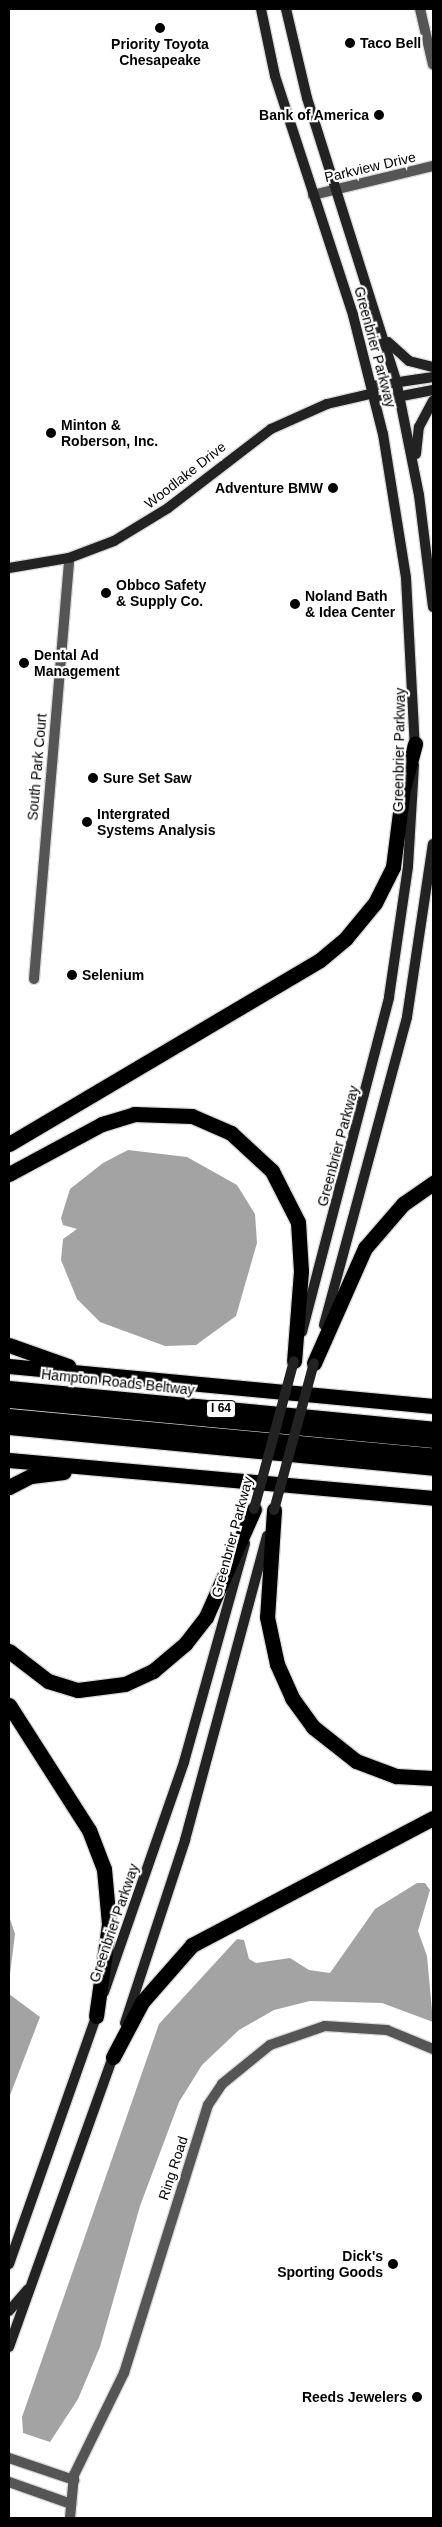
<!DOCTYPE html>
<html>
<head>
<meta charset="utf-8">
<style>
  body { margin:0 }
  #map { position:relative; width:442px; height:2527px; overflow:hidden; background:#fff; font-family:Arial,sans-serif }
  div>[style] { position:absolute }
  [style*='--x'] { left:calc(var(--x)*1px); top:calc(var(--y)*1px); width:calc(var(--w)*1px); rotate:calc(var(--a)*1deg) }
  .water>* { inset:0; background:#a3a3a3 }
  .roads { filter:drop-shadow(1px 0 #dbdbdb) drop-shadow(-1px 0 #dbdbdb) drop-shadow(0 1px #dbdbdb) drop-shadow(0 -1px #dbdbdb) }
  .street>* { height:10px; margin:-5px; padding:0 5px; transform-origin:5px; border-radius:5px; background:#555 }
  .secondary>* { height:10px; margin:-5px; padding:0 5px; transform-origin:5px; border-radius:5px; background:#222 }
  .highway>* { height:15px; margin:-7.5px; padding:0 7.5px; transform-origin:7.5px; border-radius:7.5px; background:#000 }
  .secondary-bridge>* { height:10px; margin:-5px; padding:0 5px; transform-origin:5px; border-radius:5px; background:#222 }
  .dots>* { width:14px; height:14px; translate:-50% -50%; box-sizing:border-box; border:2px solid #fff; border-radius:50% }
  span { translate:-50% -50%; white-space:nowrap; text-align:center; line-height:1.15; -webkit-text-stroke:4.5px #fff; paint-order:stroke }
  .shield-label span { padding:1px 4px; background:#fff; border:1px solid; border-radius:4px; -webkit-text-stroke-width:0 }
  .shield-label { font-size:12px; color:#000; font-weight:700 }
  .poi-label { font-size:14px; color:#000; font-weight:700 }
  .left { translate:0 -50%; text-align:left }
  .right { translate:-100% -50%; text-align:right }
  .street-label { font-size:14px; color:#000 }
  .frame { position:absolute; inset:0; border:10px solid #000; pointer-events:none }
</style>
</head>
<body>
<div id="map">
  <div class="water">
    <i style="clip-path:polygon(128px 1150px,187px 1157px,237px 1185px,255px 1214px,257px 1243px,236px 1316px,196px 1345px,165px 1346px,100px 1322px,77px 1299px,61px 1260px,63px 1239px,77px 1229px,63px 1225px,61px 1218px,70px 1189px,103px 1163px)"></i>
    <i style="clip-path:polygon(417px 1883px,425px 1883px,430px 1890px,418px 1931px,427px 1956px,433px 2022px,382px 2003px,310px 2001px,274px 2010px,239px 2030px,202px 2065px,179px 2102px,140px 2206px,100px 2347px,78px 2399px,50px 2442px,23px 2433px,22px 2417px,159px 2024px,237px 1939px,244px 1940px,249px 1959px,256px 1963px,290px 1958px,309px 1970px,330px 1973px,375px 1909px)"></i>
    <i style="clip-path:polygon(9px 1916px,15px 1934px,9px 1982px)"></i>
    <i style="clip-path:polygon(9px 1994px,40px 2017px,9px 2098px)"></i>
  </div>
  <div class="roads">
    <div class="street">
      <i style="--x:420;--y:9;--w:57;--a:76.9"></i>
      <i style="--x:313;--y:195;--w:123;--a:-13.6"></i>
      <i style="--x:34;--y:979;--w:422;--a:-85.2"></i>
      <i style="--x:9;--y:2458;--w:69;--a:18.7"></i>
      <i style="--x:9;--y:2482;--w:66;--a:19.5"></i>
      <i style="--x:70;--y:2518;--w:43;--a:-84.7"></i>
      <i style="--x:74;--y:2475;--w:114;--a:-63.9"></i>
      <i style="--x:124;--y:2373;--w:281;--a:-72.6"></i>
      <i style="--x:208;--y:2105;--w:25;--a:-56"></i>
      <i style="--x:222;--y:2084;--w:62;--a:-39.1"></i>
      <i style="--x:270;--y:2045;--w:58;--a:-19.1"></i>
      <i style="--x:325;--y:2026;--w:62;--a:3.7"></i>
      <i style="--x:387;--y:2030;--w:50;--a:22.4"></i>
    </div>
    <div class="secondary">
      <i style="--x:261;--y:9;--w:68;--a:78.2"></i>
      <i style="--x:275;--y:76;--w:251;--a:71.9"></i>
      <i style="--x:353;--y:315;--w:123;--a:75.9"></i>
      <i style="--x:383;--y:434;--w:146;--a:80.9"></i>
      <i style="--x:406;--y:578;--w:172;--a:87"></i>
      <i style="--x:286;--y:9;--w:91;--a:76.7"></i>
      <i style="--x:307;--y:98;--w:296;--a:72.5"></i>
      <i style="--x:396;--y:380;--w:117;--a:78.7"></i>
      <i style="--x:419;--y:495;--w:113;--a:82.9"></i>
      <i style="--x:388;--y:342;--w:28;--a:42"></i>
      <i style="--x:409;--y:361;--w:25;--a:14"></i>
      <i style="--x:372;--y:386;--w:62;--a:-8.4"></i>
      <i style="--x:376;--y:401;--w:58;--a:-10.9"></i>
      <i style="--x:416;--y:454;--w:27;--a:-84"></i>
      <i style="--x:419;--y:427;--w:30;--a:-62"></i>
      <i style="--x:9;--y:568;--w:61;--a:-9.5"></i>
      <i style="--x:69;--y:558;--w:48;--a:-20.7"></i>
      <i style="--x:114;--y:541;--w:63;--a:-31.4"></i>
      <i style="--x:168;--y:508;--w:130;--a:-37.5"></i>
      <i style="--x:271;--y:429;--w:61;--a:-24.1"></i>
      <i style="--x:327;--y:404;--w:48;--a:-13.2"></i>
      <i style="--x:324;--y:1325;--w:319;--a:-74.9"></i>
      <i style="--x:407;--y:1017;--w:175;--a:-81.5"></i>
      <i style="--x:302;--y:1332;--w:346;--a:-75.4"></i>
      <i style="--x:389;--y:997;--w:132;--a:-81.7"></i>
      <i style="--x:408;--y:866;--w:101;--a:-86.6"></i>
      <i style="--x:104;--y:1992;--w:244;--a:-70.8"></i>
      <i style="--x:184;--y:1762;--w:227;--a:-74.4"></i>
      <i style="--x:125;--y:2023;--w:193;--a:-71.8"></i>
      <i style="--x:185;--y:1840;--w:315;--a:-74.9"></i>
      <i style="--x:9;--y:2264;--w:268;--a:-70.6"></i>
      <i style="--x:9;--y:2311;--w:29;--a:-49"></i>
      <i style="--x:9;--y:2347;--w:314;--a:-70.3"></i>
    </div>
    <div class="highway">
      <i style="--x:9;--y:1144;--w:361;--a:-30.6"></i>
      <i style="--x:320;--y:960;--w:34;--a:-40"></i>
      <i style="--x:346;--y:938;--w:45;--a:-50.4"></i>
      <i style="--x:375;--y:903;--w:40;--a:-63.4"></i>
      <i style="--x:393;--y:867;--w:79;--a:-82.7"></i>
      <i style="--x:403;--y:789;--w:47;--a:-75.1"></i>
      <i style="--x:9;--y:1174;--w:106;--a:-28.3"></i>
      <i style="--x:102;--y:1124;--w:34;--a:-17"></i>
      <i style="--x:134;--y:1114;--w:58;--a:2"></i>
      <i style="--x:192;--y:1116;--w:43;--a:23.6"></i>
      <i style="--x:231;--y:1133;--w:56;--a:42.8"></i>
      <i style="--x:272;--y:1171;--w:57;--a:63"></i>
      <i style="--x:298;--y:1222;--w:49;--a:86.5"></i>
      <i style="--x:301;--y:1271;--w:90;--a:94.4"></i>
      <i style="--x:9;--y:1345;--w:63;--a:19.6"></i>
      <i style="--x:314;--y:1363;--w:126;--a:-66.1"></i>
      <i style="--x:365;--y:1248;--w:58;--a:-49.2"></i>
      <i style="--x:403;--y:1204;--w:37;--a:-35"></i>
      <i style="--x:9;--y:1366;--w:426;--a:5.4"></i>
      <i style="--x:9;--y:1388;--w:426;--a:5.5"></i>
      <i style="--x:9;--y:1400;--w:426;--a:5.4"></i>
      <i style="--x:9;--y:1416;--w:426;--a:5.3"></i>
      <i style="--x:9;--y:1427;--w:426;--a:5.5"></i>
      <i style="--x:9;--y:1460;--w:426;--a:5.1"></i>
      <i style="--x:9;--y:1487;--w:25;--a:-27"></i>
      <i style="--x:31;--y:1476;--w:33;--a:-7"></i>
      <i style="--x:274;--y:1510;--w:107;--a:93.7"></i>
      <i style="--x:267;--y:1617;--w:48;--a:78"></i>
      <i style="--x:277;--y:1664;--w:37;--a:66"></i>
      <i style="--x:292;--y:1698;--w:36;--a:54"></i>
      <i style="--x:313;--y:1727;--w:55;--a:38.3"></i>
      <i style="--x:356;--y:1761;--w:43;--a:20.6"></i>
      <i style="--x:396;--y:1776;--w:37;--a:3"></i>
      <i style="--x:9;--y:1651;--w:49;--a:37.6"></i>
      <i style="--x:48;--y:1681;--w:31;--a:17"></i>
      <i style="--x:78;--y:1690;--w:47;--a:-7.3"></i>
      <i style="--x:125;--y:1684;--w:31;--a:-25"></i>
      <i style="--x:153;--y:1671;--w:42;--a:-40.2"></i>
      <i style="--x:185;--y:1644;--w:34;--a:-52"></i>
      <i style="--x:206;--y:1617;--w:118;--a:-66"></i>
      <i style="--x:9;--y:1705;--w:148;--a:57.4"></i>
      <i style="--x:89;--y:1830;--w:42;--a:69"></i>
      <i style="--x:104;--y:1869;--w:55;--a:84.8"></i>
      <i style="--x:109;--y:1924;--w:93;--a:98"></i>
      <i style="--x:113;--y:2057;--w:62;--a:-62.2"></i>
      <i style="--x:142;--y:2002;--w:76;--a:-48.7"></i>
      <i style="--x:192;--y:1945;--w:272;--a:-27.8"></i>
    </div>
  </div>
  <div class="secondary-bridge">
    <i style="--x:254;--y:1509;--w:153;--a:-74.9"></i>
    <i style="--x:274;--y:1510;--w:152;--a:-74.8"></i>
  </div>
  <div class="dots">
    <i style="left:160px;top:28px;background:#000"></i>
    <i style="left:350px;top:43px;background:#000"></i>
    <i style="left:379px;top:115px;background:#000"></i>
    <i style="left:51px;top:433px;background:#000"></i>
    <i style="left:333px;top:488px;background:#000"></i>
    <i style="left:106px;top:593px;background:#000"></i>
    <i style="left:295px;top:604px;background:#000"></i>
    <i style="left:24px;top:663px;background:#000"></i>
    <i style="left:93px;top:778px;background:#000"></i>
    <i style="left:87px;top:822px;background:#000"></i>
    <i style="left:72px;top:975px;background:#000"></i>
    <i style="left:393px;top:2264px;background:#000"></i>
    <i style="left:417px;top:2397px;background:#000"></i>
  </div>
  <div class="shield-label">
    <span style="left:221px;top:1409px">I 64</span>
  </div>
  <div class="poi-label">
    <span class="left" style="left:360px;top:43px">Taco Bell</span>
    <span style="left:160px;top:52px">Priority Toyota<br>Chesapeake</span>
    <span class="right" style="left:369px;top:115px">Bank of America</span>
    <span class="left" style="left:61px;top:433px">Minton &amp;<br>Roberson, Inc.</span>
    <span class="right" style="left:323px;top:488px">Adventure BMW</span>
    <span class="left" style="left:116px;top:593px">Obbco Safety<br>&amp; Supply Co.</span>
    <span class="left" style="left:305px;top:604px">Noland Bath<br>&amp; Idea Center</span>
    <span class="left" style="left:34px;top:663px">Dental Ad<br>Management</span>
    <span class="left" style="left:103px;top:778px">Sure Set Saw</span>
    <span class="left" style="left:97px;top:822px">Intergrated<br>Systems Analysis</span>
    <span class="left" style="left:82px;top:975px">Selenium</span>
    <span class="right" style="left:383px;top:2264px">Dick's<br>Sporting Goods</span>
    <span class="right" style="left:407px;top:2397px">Reeds Jewelers</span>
  </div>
  <div class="street-label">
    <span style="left:370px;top:167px;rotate:-13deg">Parkview Drive</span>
    <span style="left:375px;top:347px;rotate:75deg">Greenbrier Parkway</span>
    <span style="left:185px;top:475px;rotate:-38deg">Woodlake Drive</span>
    <span style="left:399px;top:750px;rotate:-89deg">Greenbrier Parkway</span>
    <span style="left:37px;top:767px;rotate:-85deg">South Park Court</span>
    <span style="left:338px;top:1146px;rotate:-75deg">Greenbrier Parkway</span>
    <span style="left:118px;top:1382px;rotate:6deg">Hampton Roads Beltway</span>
    <span style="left:232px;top:1537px;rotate:-75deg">Greenbrier Parkway</span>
    <span style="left:114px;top:1923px;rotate:-71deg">Greenbrier Parkway</span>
    <span style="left:173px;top:2168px;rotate:-72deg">Ring Road</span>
  </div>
  <div class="frame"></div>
</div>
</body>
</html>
